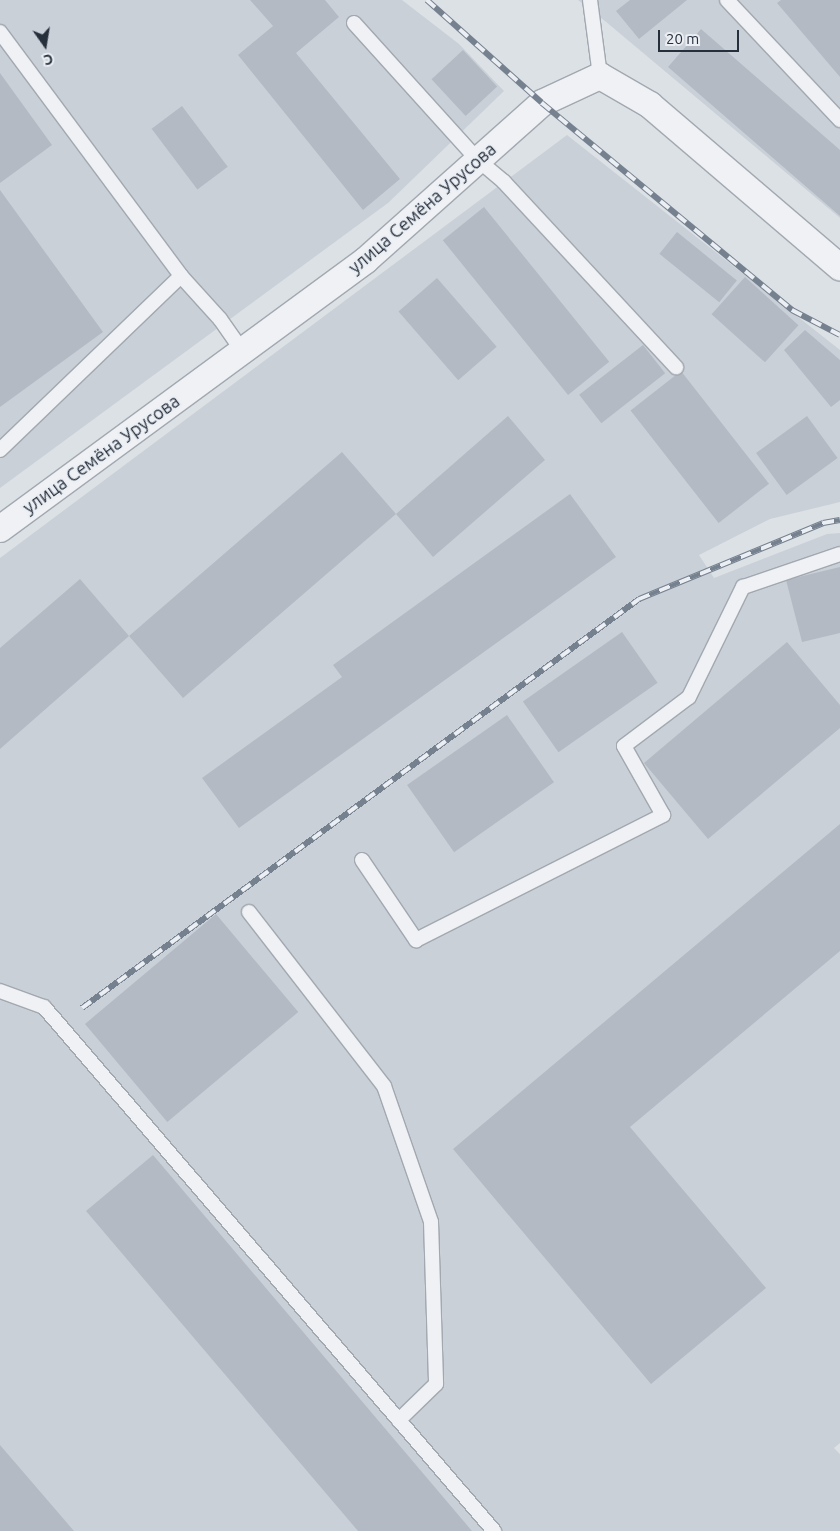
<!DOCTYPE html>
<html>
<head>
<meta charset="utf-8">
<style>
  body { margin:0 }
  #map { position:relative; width:840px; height:1531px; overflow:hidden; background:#dce1e6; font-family:Ubuntu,sans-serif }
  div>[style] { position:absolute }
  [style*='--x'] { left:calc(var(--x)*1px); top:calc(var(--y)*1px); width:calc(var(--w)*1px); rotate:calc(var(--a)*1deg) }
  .built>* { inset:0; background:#cad0d8 }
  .building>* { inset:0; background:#b4bac3; transform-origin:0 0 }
  .roads { filter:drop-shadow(1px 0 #a2a8b0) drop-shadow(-1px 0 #a2a8b0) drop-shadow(0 1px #a2a8b0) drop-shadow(0 -1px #a2a8b0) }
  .service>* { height:14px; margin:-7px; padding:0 7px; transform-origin:7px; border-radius:7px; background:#eff1f5 }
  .minor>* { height:26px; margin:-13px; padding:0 13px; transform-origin:13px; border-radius:13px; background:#eff1f5 }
  .rail>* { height:5.5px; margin-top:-2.75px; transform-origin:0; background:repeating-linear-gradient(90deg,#ebeff4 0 11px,#76818f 0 22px); box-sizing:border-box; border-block:1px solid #76818f }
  span { translate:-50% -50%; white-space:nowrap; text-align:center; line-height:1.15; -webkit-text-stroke:4px #ebeff4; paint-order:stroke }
  .street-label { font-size:18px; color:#262f3c }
  .north { position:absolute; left:20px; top:20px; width:50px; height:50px; -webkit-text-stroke:4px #ebeff4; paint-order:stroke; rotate:167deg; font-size:14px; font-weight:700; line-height:20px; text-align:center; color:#262f3c }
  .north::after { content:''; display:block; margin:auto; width:18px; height:22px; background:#262f3c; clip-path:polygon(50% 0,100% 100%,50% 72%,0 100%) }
  .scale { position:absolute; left:658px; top:30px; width:81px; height:22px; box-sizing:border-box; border:2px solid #262f3c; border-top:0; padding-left:6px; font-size:15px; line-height:18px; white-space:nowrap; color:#262f3c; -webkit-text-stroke:4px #ebeff4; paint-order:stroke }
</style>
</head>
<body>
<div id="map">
  <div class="built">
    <i style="clip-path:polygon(0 0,402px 0,459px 44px,504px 91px,388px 203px,0 488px)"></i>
    <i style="clip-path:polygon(578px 0,840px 0,840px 218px,605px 21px)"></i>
    <i style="clip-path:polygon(567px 135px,840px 350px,840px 502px,770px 519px,699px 555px,714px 578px,827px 534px,840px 533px,840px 1443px,834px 1448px,840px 1454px,840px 1531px,0 1531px,0 558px)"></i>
  </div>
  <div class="building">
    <i style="clip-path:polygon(250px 0,325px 0,339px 17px,296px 53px,400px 179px,363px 210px,238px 55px,273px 26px)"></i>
    <i style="clip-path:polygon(630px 0,687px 0,639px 39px,616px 11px)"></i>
    <i style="clip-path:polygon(781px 0,840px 0,840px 77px,777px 3px)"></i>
    <i style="clip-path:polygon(701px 29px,840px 150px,840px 216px,668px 67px)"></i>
    <i style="left:463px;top:50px;width:50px;height:43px;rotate:47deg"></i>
    <i style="clip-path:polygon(0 73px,52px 145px,0 183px)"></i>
    <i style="left:182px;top:106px;width:76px;height:38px;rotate:53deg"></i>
    <i style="clip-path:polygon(0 190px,103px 332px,0 407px)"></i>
    <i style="left:484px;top:207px;width:199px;height:53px;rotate:51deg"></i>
    <i style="left:677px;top:232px;width:77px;height:28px;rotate:39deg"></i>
    <i style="left:745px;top:277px;width:72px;height:50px;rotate:42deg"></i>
    <i style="left:437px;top:278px;width:91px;height:51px;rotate:49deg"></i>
    <i style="clip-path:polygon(805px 330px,840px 360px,840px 400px,831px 407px,784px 350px)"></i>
    <i style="left:643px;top:345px;width:36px;height:81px;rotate:52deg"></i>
    <i style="left:681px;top:371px;width:143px;height:64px;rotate:52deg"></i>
    <i style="clip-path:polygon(508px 416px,545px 460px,433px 557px,396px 514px,183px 698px,129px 636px,342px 452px,396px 514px)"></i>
    <i style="left:807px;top:416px;width:52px;height:63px;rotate:54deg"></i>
    <i style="clip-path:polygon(570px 494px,616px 557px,239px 828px,202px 778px,342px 677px,333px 665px)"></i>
    <i style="clip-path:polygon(840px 567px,840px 633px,802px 642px,786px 580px)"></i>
    <i style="clip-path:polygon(80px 579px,129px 636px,0 749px,0 648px)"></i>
    <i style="left:622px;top:632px;width:62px;height:121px;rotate:55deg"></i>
    <i style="clip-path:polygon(787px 642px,840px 705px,840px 728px,708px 839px,644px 763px)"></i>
    <i style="left:507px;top:715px;width:82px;height:122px;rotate:55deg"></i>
    <i style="clip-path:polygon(840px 824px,840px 951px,630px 1127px,766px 1288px,651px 1384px,453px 1149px)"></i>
    <i style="left:216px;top:914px;width:128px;height:171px;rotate:50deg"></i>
    <i style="clip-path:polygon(153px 1155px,472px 1531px,358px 1531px,86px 1211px)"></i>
    <i style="clip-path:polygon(0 1445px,74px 1531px,0 1531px)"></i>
  </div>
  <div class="roads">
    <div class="service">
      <i style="--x:590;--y:0;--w:77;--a:82.5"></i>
      <i style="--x:727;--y:0;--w:165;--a:46.7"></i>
      <i style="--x:354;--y:23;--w:185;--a:47.9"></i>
      <i style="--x:478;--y:160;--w:34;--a:40"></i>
      <i style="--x:504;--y:182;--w:253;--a:47.1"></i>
      <i style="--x:0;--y:32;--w:304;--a:53.4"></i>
      <i style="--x:181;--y:276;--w:58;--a:47.8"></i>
      <i style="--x:220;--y:319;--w:38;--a:55"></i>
      <i style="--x:0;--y:450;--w:251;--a:-43.9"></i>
      <i style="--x:362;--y:860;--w:97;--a:56"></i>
      <i style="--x:416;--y:940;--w:277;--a:-26.8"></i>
      <i style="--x:663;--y:815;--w:79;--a:-119.5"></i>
      <i style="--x:624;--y:746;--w:81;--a:-37"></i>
      <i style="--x:689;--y:697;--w:123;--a:-63.9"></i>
      <i style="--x:743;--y:587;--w:102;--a:-18.8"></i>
      <i style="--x:249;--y:912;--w:220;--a:52.2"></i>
      <i style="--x:384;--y:1086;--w:144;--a:70.9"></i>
      <i style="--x:431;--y:1222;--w:162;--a:88.2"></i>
      <i style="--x:436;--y:1384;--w:52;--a:135.8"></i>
      <i style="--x:0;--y:991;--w:47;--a:20"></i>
      <i style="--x:44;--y:1007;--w:691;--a:49.34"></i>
    </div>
    <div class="minor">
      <i style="--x:0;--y:529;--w:454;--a:-36.3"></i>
      <i style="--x:366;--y:260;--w:236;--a:-41.7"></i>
      <i style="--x:542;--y:103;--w:64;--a:-25"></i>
      <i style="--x:600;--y:76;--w:58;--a:30.1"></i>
      <i style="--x:650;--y:105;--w:250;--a:40.5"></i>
    </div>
  </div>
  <div class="rail">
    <i style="--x:427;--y:0;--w:154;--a:41.8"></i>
    <i style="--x:542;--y:103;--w:325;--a:39.6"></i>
    <i style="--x:792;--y:310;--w:54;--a:27.5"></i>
    <i style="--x:82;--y:1008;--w:691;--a:-36.29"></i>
    <i style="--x:639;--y:599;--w:199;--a:-22.4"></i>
    <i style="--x:823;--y:523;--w:17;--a:-10"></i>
  </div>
  <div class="street-label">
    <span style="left:422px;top:208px;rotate:-41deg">улица Семёна Урусова</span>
    <span style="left:101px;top:454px;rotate:-36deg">улица Семёна Урусова</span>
  </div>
  <div class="north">С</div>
  <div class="scale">20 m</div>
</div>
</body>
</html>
